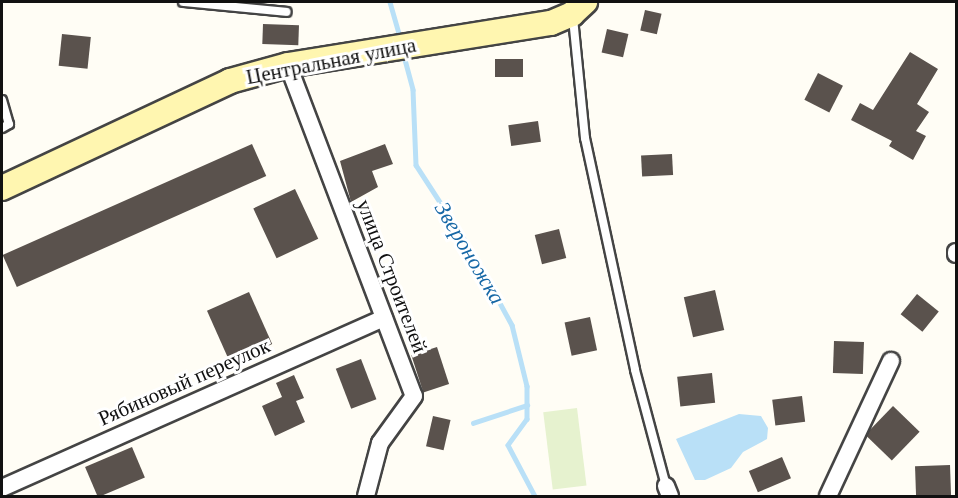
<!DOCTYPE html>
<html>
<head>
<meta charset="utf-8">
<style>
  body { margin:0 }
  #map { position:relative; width:958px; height:498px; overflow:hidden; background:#fffdf5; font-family:"Times New Roman",serif }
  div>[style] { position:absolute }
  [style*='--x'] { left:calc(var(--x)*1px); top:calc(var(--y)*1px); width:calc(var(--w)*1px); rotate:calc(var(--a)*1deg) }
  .pitch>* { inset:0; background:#e6f2cf; transform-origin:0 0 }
  .water>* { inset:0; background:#b9e0f7 }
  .stream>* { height:4.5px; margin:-2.25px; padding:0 2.25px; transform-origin:2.25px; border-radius:2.25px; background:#b9e0f7 }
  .building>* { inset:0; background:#5a524d; transform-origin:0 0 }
  .roads { filter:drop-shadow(2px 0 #444) drop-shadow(-2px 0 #444) drop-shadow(0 2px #444) drop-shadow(0 -2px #444) }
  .lane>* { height:8px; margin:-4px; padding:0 4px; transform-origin:4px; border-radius:4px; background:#fff }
  .street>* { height:16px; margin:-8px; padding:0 8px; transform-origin:8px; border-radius:8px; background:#fff }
  .secondary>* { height:24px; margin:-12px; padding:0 12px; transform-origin:12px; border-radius:12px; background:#fff6b0 }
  span { translate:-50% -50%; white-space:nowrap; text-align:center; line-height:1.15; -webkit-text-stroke:6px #fff; paint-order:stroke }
  .street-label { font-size:21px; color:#111 }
  .water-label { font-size:22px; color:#1768a6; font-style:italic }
  .frame { position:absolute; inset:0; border:3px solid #111; pointer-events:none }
</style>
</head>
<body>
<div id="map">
  <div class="pitch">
    <i style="left:577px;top:408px;width:78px;height:34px;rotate:83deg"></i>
  </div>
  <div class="water">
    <i style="clip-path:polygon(739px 414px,761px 416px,768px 428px,767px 439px,743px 452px,731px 468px,705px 480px,695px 480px,676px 439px)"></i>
  </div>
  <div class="stream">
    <i style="--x:390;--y:2;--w:37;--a:74"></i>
    <i style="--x:403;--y:52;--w:39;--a:75"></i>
    <i style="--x:413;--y:90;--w:75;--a:87.7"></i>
    <i style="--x:416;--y:165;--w:99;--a:57"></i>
    <i style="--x:470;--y:248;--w:88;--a:61.4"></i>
    <i style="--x:512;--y:325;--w:63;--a:76.2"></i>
    <i style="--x:527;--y:386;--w:33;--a:90"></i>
    <i style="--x:527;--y:419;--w:32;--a:126"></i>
    <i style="--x:508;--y:445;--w:58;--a:62.1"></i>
    <i style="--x:473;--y:423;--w:57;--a:-18.4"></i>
  </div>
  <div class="building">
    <i style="left:645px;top:10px;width:17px;height:21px;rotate:13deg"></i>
    <i style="left:263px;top:24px;width:36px;height:20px;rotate:2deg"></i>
    <i style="left:607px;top:29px;width:22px;height:24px;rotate:13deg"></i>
    <i style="left:62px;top:34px;width:29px;height:32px;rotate:6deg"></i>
    <i style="clip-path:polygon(910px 52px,938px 69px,917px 104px,929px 112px,916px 131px,926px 136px,913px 160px,889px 146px,892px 141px,851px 120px,860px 103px,873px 110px)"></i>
    <i style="left:495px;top:59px;width:28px;height:18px"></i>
    <i style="left:818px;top:73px;width:28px;height:30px;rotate:27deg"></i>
    <i style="left:538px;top:121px;width:21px;height:30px;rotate:82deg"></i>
    <i style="left:252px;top:144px;width:35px;height:273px;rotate:66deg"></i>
    <i style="clip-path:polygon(385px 144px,393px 164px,372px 171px,378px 187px,351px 202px,340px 161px)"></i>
    <i style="left:672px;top:154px;width:21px;height:31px;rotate:87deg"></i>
    <i style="left:295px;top:189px;width:55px;height:46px;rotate:65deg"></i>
    <i style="left:559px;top:229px;width:30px;height:25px;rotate:76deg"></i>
    <i style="left:715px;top:290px;width:41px;height:32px;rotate:77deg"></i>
    <i style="left:249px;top:292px;width:57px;height:46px;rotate:66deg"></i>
    <i style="left:917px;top:294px;width:28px;height:26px;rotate:39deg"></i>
    <i style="left:590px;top:317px;width:34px;height:26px;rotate:78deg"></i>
    <i style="left:834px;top:341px;width:30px;height:32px;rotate:2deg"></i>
    <i style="left:437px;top:347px;width:39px;height:27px;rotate:72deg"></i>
    <i style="left:361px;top:359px;width:43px;height:27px;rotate:69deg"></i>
    <i style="left:712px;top:373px;width:30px;height:35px;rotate:84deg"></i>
    <i style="clip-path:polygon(294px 375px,304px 398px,296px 401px,305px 422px,275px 436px,262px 406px,282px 397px,276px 383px)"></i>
    <i style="left:802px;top:396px;width:26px;height:30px;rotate:83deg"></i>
    <i style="left:893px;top:406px;width:37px;height:40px;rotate:44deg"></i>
    <i style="left:433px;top:416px;width:18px;height:31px;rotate:13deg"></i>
    <i style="left:132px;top:447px;width:33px;height:51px;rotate:67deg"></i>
    <i style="left:782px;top:457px;width:23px;height:36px;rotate:67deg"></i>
    <i style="left:950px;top:465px;width:31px;height:35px;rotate:88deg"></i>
  </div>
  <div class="roads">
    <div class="lane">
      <i style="--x:183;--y:2;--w:104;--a:5.5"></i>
      <i style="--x:573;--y:18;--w:121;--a:84.3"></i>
      <i style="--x:585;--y:138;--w:237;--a:77.8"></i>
      <i style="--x:635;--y:370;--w:120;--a:75"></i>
      <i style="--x:2;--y:100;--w:25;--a:74"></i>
      <i style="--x:9;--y:124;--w:8;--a:150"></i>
    </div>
    <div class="street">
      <i style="--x:288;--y:65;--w:354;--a:69.2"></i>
      <i style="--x:414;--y:396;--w:58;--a:125.9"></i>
      <i style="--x:380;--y:443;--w:55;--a:104.8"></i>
      <i style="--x:956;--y:252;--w:2;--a:90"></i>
      <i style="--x:666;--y:486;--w:11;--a:68"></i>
      <i style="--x:2;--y:488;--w:418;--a:-24"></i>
      <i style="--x:828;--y:496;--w:149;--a:-65"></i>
    </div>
    <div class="secondary">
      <i style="--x:2;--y:188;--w:252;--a:-25.1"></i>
      <i style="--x:230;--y:81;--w:60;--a:-15.4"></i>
      <i style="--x:288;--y:65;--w:266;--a:-9.1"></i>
      <i style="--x:551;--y:23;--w:23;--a:-23"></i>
      <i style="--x:572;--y:14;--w:18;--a:-43"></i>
    </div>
  </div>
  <div class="street-label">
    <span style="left:331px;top:61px;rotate:-11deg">Центральная улица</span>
    <span style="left:392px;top:276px;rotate:69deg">улица Строителей</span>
    <span style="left:184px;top:382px;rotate:-24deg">Рябиновый переулок</span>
  </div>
  <div class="water-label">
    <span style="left:470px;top:253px;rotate:59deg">Звероножка</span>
  </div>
  <div class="frame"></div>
</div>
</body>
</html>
